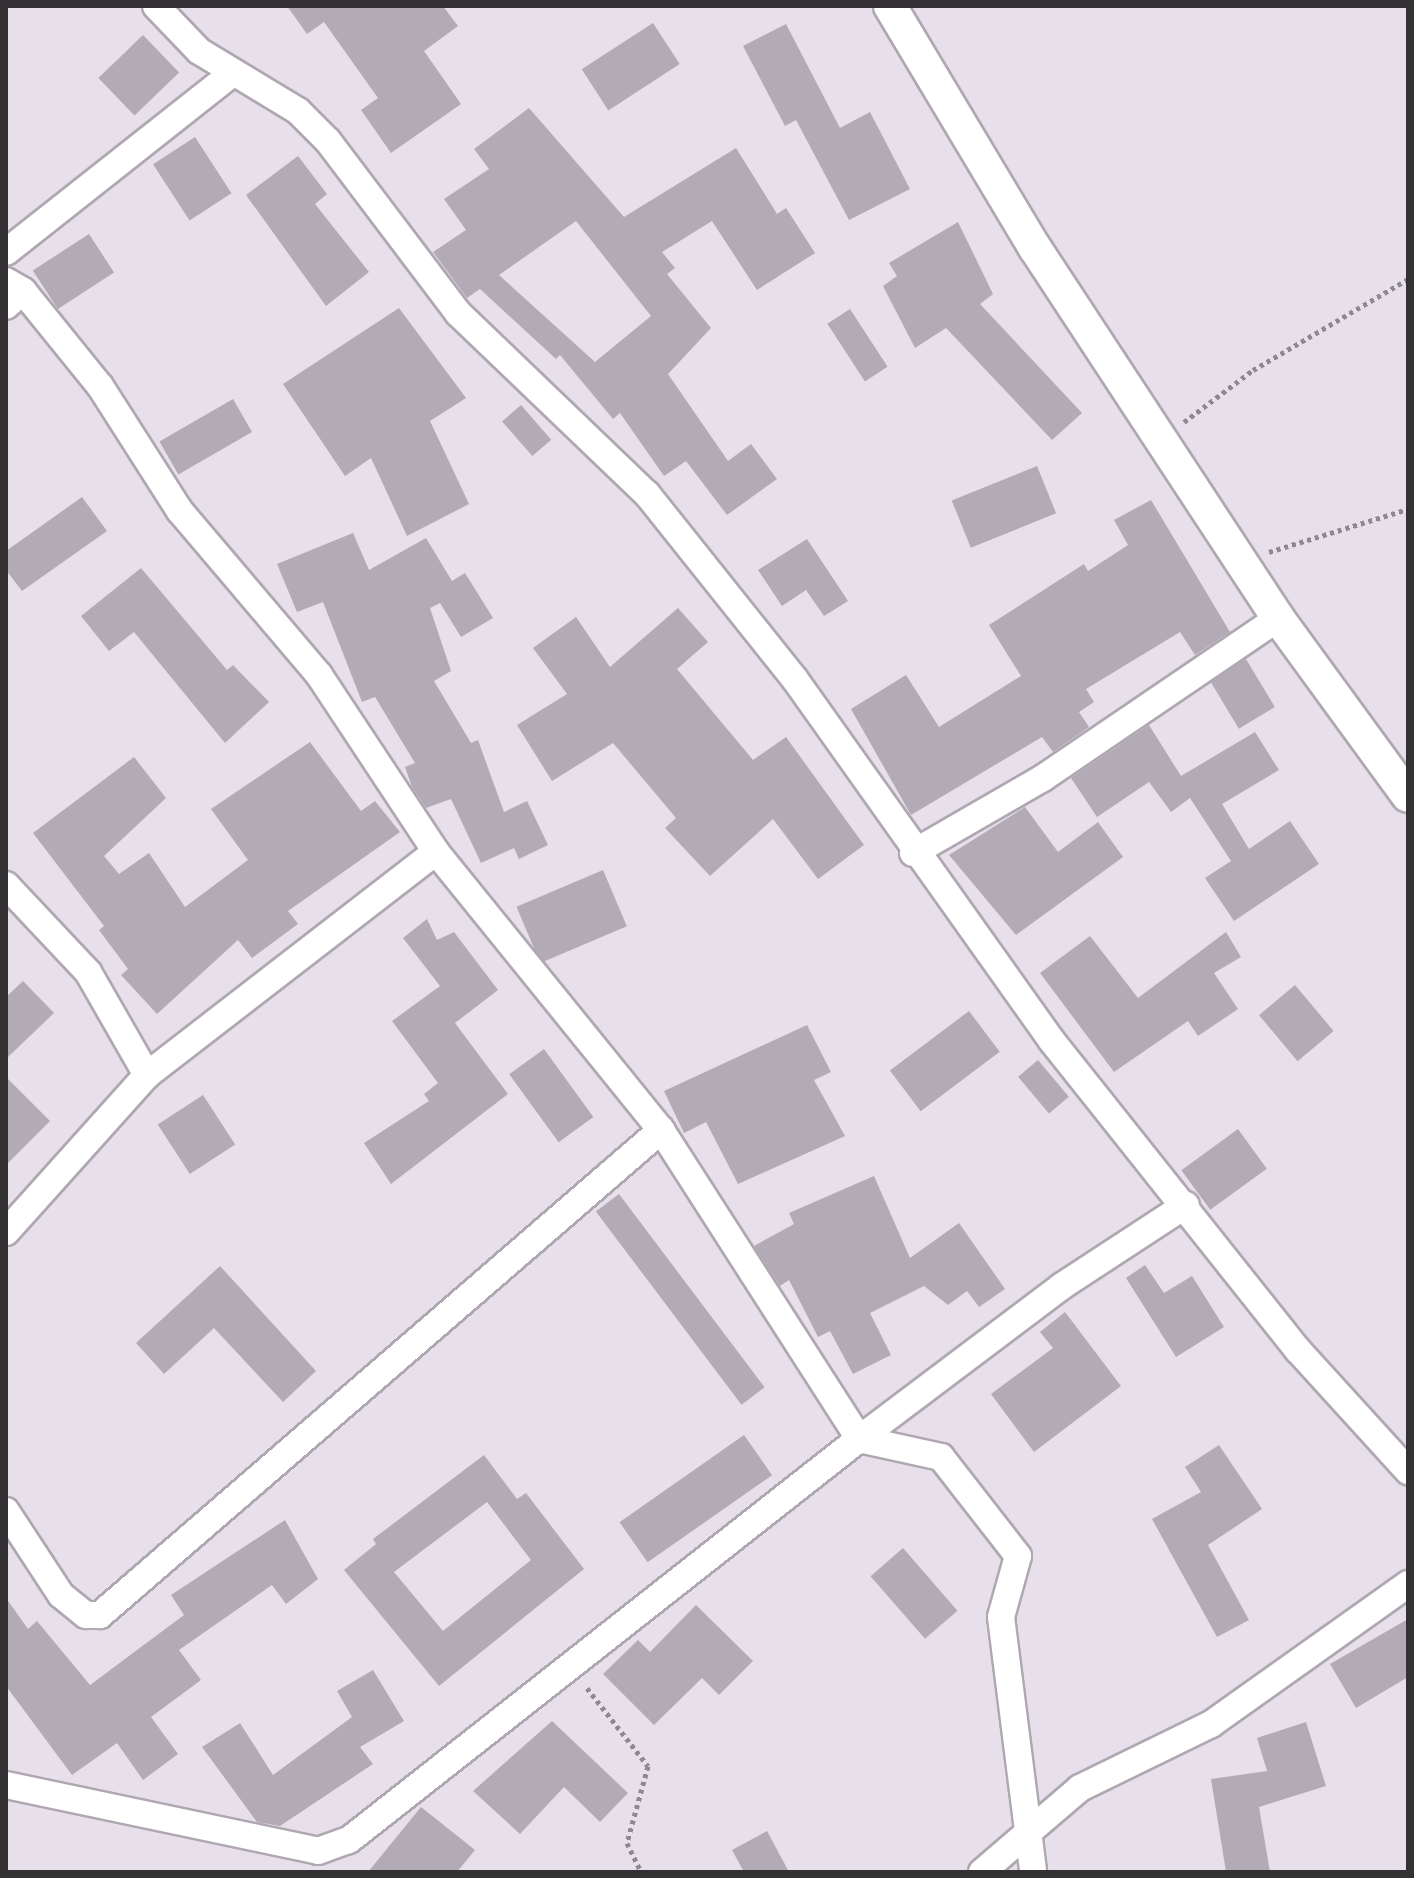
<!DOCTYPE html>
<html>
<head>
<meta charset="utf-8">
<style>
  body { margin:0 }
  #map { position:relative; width:1414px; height:1878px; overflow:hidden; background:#e7dfe9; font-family:"IBM Plex Sans",sans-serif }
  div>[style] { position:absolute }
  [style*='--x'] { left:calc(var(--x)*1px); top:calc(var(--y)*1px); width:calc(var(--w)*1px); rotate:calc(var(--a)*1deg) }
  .building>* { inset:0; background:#b2abb5; transform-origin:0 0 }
  .path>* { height:5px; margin-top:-2.5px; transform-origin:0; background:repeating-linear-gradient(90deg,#8e8990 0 4px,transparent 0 8px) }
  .roads { filter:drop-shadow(2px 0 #afa7b1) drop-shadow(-2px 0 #afa7b1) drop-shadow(0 2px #afa7b1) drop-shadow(0 -2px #afa7b1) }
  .minor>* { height:26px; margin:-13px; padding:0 13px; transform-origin:13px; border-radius:13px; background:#fff }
  .tertiary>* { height:32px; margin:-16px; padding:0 16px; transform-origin:16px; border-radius:16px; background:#fff }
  span { translate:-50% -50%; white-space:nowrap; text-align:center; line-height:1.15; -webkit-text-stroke:6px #f4ecf7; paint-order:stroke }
  .frame { position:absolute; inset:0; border:8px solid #343135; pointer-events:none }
</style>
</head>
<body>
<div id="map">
  <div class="building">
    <i style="clip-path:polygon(287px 6px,443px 6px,458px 26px,424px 51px,461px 104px,391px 153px,361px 110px,378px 98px,324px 22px,307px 34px)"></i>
    <i style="left:653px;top:23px;width:49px;height:85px;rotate:57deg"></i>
    <i style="clip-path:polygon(786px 24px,840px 128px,870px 112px,910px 189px,849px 220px,796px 120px,785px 126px,743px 46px)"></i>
    <i style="left:143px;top:35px;width:52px;height:62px;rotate:46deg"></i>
    <i style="clip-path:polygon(evenodd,529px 108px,624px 217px,736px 148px,777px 214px,786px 208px,815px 253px,757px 290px,712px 221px,662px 252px,675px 268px,667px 274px,711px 328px,668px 374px,728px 461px,751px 444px,777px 479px,727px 515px,686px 461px,664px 476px,620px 413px,613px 419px,560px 355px,556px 359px,480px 289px,467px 298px,433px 252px,466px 230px,444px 199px,489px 169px,474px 149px,529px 108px,576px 221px,651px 316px,595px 362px,499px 275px,576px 221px)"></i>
    <i style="left:195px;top:137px;width:67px;height:50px;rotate:57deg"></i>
    <i style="clip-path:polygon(298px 156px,327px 194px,315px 204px,369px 272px,326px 306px,246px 195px)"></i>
    <i style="clip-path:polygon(958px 222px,993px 294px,980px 304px,1082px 413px,1052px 440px,946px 328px,915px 348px,883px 286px,897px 276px,889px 263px)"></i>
    <i style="left:89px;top:234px;width:46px;height:67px;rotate:57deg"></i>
    <i style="clip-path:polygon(399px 308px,466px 398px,430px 421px,469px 504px,407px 536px,371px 458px,345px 476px,283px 384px)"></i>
    <i style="left:850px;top:309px;width:69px;height:27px;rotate:57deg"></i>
    <i style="left:233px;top:399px;width:38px;height:85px;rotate:60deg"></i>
    <i style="left:521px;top:405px;width:46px;height:25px;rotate:49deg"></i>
    <i style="left:1037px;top:466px;width:51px;height:92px;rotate:68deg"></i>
    <i style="clip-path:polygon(82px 497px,107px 531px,22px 591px,6px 570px,6px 551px)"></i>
    <i style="clip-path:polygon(1151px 500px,1230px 632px,1195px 655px,1180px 632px,1086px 689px,1094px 702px,1079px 712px,1089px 727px,1053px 752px,1042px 737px,911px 815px,851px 709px,906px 675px,939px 727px,1021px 676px,989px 625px,1084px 564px,1088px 571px,1128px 545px,1114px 520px)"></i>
    <i style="clip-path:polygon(353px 533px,369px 570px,426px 538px,452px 581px,465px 573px,493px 618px,461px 637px,440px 603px,430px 608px,451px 671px,434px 681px,471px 743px,478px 740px,504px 812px,527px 801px,548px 845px,519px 859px,514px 848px,481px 863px,451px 799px,426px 808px,412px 787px,405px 767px,415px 763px,375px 697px,362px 702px,323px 602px,297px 612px,277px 564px)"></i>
    <i style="clip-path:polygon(807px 539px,848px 601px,824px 616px,806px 590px,782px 606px,758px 570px)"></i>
    <i style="clip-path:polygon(141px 568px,227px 670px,233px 665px,269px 702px,225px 743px,134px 632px,109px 651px,81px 616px)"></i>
    <i style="clip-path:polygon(678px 608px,708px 642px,677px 669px,753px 760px,786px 737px,864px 845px,818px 879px,773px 819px,710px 876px,665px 828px,676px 818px,613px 743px,552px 781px,517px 725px,567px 694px,533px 648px,576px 617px,610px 667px)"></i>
    <i style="left:1246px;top:659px;width:56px;height:42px;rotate:59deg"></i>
    <i style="clip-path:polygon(1149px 725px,1181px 776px,1255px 732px,1279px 770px,1222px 804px,1249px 849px,1290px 821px,1319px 864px,1234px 921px,1205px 878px,1231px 861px,1190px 798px,1171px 812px,1149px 782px,1097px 817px,1071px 778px)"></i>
    <i style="clip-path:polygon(310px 742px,361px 811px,375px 801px,400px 832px,288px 911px,298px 924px,252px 958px,238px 940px,157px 1014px,121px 975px,128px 969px,99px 930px,104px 926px,33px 833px,134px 757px,166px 798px,104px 856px,119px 874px,149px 853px,185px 907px,248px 860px,211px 809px)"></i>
    <i style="clip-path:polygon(1025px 807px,1058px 852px,1098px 822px,1123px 857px,1016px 935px,949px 855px)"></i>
    <i style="left:603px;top:870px;width:61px;height:94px;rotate:67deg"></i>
    <i style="clip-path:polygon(427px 919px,437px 940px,454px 932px,498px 990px,455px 1023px,508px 1094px,391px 1184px,364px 1143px,429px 1101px,424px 1094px,438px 1083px,392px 1021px,440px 986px,403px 938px)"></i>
    <i style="clip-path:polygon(1226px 932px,1241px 957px,1214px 973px,1238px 1009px,1198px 1036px,1188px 1021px,1114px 1072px,1040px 973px,1090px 936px,1138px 998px)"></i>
    <i style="clip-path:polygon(23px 981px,54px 1013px,6px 1059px,6px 997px)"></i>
    <i style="left:1295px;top:985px;width:60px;height:47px;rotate:50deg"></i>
    <i style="left:969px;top:1011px;width:51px;height:99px;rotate:53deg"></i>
    <i style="clip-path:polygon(807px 1025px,831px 1072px,814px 1080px,845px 1136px,738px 1184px,706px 1122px,684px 1133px,664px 1091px)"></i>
    <i style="left:544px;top:1049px;width:84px;height:43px;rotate:54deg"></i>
    <i style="left:1038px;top:1060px;width:48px;height:26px;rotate:50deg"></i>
    <i style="clip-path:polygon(6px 1077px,50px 1121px,6px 1165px)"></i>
    <i style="left:203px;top:1095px;width:59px;height:54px;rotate:57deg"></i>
    <i style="left:1238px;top:1129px;width:49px;height:70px;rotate:54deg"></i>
    <i style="clip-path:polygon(874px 1176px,910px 1258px,959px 1223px,1005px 1289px,979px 1307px,967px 1291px,948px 1305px,924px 1286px,870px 1313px,891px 1355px,853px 1374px,830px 1331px,818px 1337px,789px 1280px,780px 1286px,754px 1246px,794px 1224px,789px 1213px)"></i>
    <i style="left:619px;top:1194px;width:242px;height:29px;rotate:53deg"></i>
    <i style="clip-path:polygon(1145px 1265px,1164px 1293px,1192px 1276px,1224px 1327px,1176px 1357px,1126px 1278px)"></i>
    <i style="clip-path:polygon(220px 1266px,316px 1371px,283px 1402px,214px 1328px,164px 1374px,136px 1343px)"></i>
    <i style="clip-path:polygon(1065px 1312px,1121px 1386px,1034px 1452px,991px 1394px,1053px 1348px,1040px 1332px)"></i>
    <i style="left:744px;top:1435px;width:49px;height:152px;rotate:55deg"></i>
    <i style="clip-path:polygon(1219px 1445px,1262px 1509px,1208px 1545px,1249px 1620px,1217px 1637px,1152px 1519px,1201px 1492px,1185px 1467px)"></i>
    <i style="clip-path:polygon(evenodd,484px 1455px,517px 1499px,526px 1493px,584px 1569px,439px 1686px,344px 1570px,376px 1544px,373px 1539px,484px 1455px,487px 1502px,531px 1560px,443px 1631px,394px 1572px,487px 1502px)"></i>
    <i style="clip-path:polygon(285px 1520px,318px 1579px,286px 1604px,272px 1585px,179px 1650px,201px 1680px,151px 1717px,178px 1754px,143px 1780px,117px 1743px,72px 1775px,6px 1686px,6px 1598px,28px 1629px,37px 1621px,90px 1685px,184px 1615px,171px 1595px)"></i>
    <i style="left:903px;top:1548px;width:83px;height:43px;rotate:49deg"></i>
    <i style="clip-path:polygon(696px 1605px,753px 1661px,719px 1695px,702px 1678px,654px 1725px,603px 1674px,638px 1640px,650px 1652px)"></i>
    <i style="clip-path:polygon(1408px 1619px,1408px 1677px,1356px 1708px,1330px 1664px)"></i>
    <i style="clip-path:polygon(373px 1670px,404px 1721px,360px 1747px,373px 1764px,280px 1826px,257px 1822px,202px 1747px,240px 1723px,273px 1775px,352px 1717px,337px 1691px)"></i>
    <i style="clip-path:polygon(552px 1721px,628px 1793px,600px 1822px,564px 1787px,520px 1834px,473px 1791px)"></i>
    <i style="clip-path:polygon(1306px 1722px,1326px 1786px,1259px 1807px,1270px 1872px,1226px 1872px,1211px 1779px,1267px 1771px,1257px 1738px)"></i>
    <i style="clip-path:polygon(421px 1807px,475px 1850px,457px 1872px,368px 1872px)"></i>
    <i style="clip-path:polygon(767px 1831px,789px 1872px,744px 1872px,732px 1850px)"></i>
  </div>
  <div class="path">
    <i style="--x:1184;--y:422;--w:86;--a:-37"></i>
    <i style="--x:1253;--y:370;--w:180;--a:-30.4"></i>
    <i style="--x:1269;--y:552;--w:145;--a:-17.2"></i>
    <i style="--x:587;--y:1688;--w:99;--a:52"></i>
    <i style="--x:648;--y:1766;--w:80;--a:105.3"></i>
    <i style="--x:627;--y:1843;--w:32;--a:64"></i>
  </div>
  <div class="roads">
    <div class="minor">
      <i style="--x:156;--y:6;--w:62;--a:46.3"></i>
      <i style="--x:199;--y:51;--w:116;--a:31.2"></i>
      <i style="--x:298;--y:111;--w:42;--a:45"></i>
      <i style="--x:328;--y:141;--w:216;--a:52.9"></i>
      <i style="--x:458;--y:313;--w:262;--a:43.8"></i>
      <i style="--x:647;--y:494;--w:236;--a:51.4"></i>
      <i style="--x:794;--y:678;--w:445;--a:54.6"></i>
      <i style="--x:1052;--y:1041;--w:395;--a:51.5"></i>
      <i style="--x:1298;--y:1350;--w:164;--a:47.7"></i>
      <i style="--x:6;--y:252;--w:285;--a:-38.3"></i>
      <i style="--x:6;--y:281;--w:20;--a:30"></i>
      <i style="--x:23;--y:291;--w:23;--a:139"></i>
      <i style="--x:23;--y:291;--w:122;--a:51"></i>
      <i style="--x:100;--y:386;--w:148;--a:57.4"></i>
      <i style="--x:180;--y:511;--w:215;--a:49.7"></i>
      <i style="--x:319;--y:675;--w:212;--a:56.5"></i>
      <i style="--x:436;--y:852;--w:358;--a:51"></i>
      <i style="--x:661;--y:1130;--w:367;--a:57.3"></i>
      <i style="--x:859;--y:1439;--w:84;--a:12.4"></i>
      <i style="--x:941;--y:1457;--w:125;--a:52.1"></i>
      <i style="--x:1018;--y:1556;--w:63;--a:105.6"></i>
      <i style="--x:1001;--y:1617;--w:257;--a:82.8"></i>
      <i style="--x:913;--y:853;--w:150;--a:-30"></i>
      <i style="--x:1043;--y:778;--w:284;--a:-34.2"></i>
      <i style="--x:6;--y:885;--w:120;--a:46.7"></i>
      <i style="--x:88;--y:972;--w:119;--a:60.2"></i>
      <i style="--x:147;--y:1075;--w:211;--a:131.9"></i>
      <i style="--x:147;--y:1075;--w:365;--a:-37.7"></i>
      <i style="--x:6;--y:1511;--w:100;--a:56.8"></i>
      <i style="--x:61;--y:1595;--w:32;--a:39"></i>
      <i style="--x:86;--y:1615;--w:14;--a:0"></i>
      <i style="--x:100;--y:1615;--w:742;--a:-40.84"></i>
      <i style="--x:6;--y:1785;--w:319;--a:11.9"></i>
      <i style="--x:318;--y:1851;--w:33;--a:-20"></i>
      <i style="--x:349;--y:1840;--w:649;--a:-38.18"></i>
      <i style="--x:859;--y:1439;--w:254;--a:-37"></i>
      <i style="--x:1062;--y:1286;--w:148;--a:-33.2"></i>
      <i style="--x:982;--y:1872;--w:129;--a:-40.6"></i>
      <i style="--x:1080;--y:1788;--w:146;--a:-26"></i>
      <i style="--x:1211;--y:1724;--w:242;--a:-35.4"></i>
    </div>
    <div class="tertiary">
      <i style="--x:890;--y:6;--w:282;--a:59.1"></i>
      <i style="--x:1035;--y:248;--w:443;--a:56.7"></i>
      <i style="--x:1278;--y:618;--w:220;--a:53.9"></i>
    </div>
  </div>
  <div class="frame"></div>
</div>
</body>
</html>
